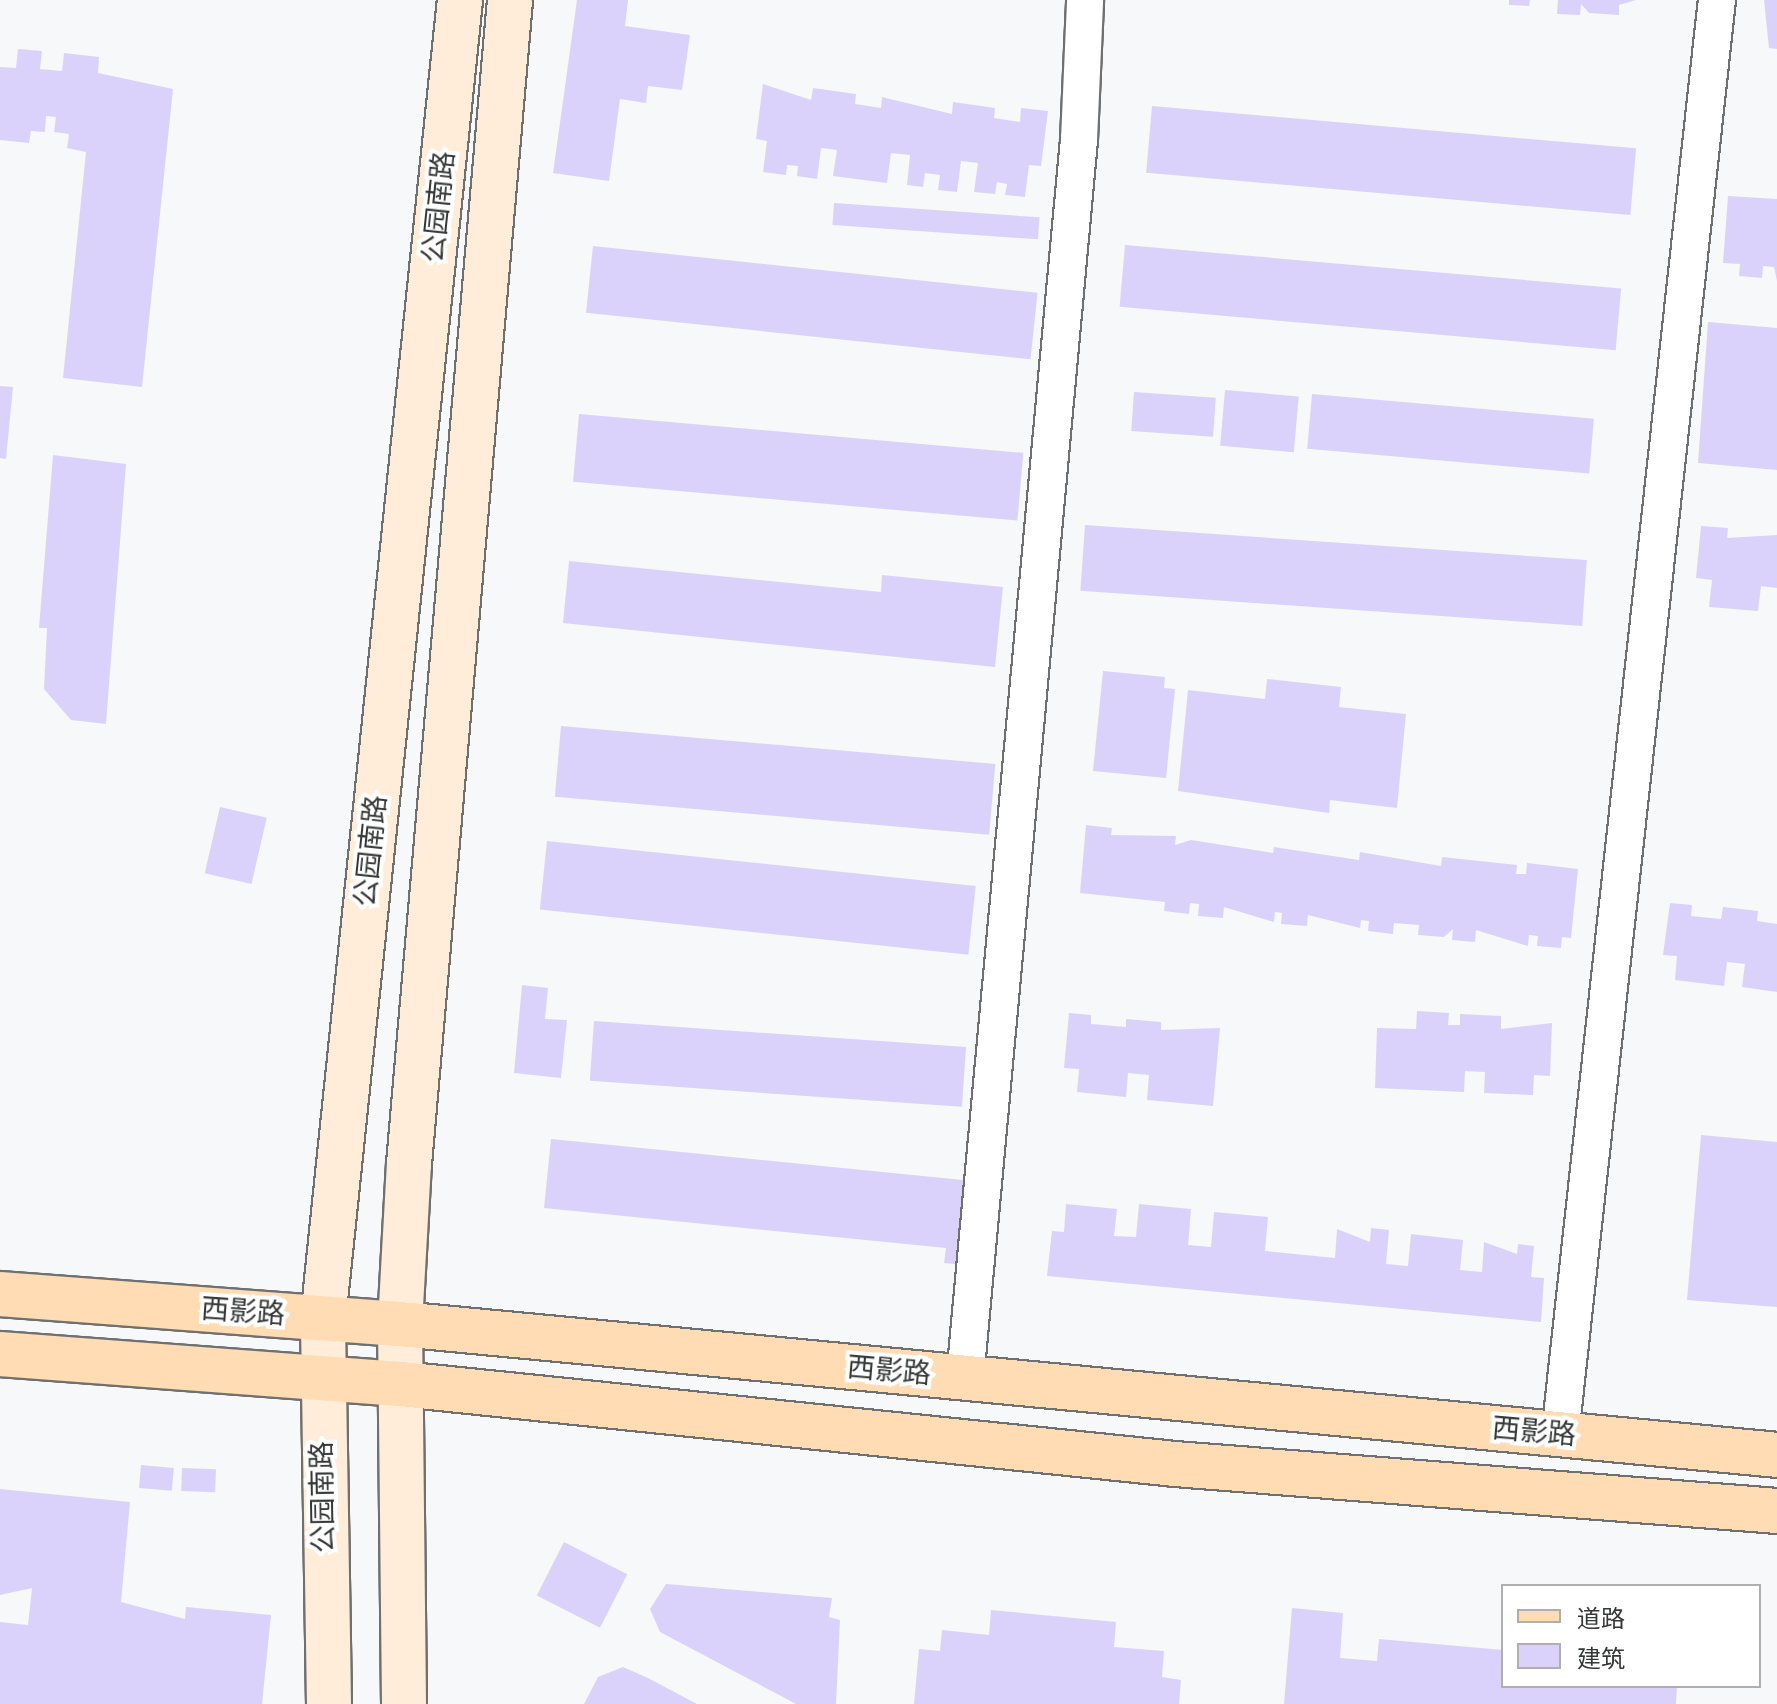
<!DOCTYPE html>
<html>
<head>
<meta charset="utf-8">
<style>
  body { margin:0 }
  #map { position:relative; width:1777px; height:1704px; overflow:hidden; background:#f7f8f9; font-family:Roboto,"Noto Sans SC",sans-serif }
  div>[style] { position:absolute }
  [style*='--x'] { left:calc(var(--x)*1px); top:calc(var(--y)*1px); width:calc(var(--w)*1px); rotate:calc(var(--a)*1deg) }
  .building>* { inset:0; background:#dad2fb; transform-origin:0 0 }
  .roads { filter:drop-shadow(2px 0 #707071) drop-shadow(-2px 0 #707071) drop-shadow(0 2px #707071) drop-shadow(0 -2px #707071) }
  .minor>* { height:36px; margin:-18px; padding:0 18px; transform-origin:18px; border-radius:18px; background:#fff }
  .secondary>* { height:44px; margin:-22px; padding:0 22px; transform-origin:22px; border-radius:22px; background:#ffedd9 }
  .primary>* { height:44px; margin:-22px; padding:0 22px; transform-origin:22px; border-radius:22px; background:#ffdcb3 }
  span { translate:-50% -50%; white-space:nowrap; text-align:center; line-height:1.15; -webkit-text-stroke:8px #fff; paint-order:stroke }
  .street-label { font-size:28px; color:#363737 }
  .legend { position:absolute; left:1501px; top:1584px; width:260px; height:104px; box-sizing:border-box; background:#fff; border:2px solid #afafaf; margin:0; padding:10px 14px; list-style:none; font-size:24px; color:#363737 }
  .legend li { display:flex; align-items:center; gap:16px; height:40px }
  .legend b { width:40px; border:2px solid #afafaf }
</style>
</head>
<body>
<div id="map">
  <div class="building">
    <i style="clip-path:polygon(577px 0,628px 0,625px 26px,690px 35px,682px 90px,648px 86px,646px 103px,620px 99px,609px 181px,553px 173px)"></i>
    <i style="clip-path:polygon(1509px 0,1530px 0,1529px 6px,1509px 5px)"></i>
    <i style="clip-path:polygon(1558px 0,1636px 0,1619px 5px,1619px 15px,1589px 13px,1581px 4px,1580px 15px,1557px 14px)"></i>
    <i style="clip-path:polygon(1764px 0,1777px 0,1777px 49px,1769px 48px)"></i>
    <i style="clip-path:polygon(18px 49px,42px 51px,40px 69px,62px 71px,64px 53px,99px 57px,98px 73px,173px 89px,142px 387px,63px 378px,86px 152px,67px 148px,69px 134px,54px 132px,56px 117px,46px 116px,45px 132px,31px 131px,29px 143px,0 140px,0 67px,16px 68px)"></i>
    <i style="clip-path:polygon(763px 84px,811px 100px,813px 88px,856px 94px,855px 104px,881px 108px,882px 97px,952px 114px,953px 102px,995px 108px,994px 118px,1020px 122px,1021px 108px,1048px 111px,1041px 166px,1029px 165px,1025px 197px,1005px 195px,1007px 184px,997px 182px,995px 194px,974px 192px,978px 163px,961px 161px,957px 192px,938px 190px,940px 175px,925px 173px,923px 187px,907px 185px,910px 155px,891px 153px,887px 183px,833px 176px,837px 150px,821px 148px,817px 179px,797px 176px,798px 166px,787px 165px,786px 175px,763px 172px,767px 141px,756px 139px)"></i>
    <i style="left:1152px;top:106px;width:486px;height:67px;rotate:5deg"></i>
    <i style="clip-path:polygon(1728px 196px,1777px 199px,1777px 281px,1774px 267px,1763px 266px,1762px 278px,1739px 276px,1740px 264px,1723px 263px)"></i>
    <i style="left:834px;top:203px;width:206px;height:22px;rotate:4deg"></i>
    <i style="left:1125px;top:245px;width:498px;height:62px;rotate:5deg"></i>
    <i style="left:593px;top:246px;width:447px;height:67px;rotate:6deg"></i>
    <i style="clip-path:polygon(1708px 322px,1777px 328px,1777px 470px,1698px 463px)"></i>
    <i style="clip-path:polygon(0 386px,13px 387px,6px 459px,0 458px)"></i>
    <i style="left:1225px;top:390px;width:74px;height:56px;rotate:5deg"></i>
    <i style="left:1134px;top:392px;width:82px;height:39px;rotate:4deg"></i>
    <i style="left:1312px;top:394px;width:283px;height:55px;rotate:5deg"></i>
    <i style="left:579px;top:414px;width:446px;height:68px;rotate:5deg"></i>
    <i style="clip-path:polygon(53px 455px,126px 464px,106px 724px,71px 720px,44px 689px,47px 628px,39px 628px)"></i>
    <i style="left:1085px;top:525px;width:503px;height:66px;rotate:4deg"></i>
    <i style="clip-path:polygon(1701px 526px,1728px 528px,1727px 538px,1777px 535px,1777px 588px,1761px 586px,1758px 611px,1709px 607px,1712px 580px,1696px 578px)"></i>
    <i style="clip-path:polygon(569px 561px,881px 592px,882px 575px,1003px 587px,995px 667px,563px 623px)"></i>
    <i style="clip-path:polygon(1103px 671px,1165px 677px,1164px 688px,1175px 689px,1166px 778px,1093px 771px)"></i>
    <i style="clip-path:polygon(1267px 679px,1341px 687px,1339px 707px,1406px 714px,1397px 808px,1330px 800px,1329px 813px,1178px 791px,1188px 690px,1265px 699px)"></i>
    <i style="left:561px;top:726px;width:436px;height:71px;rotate:5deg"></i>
    <i style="left:220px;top:807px;width:48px;height:68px;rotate:13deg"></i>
    <i style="clip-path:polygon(1086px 825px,1112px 828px,1111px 835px,1176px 836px,1175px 845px,1191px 840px,1273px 853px,1274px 847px,1359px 860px,1360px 852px,1441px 866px,1442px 857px,1517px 865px,1516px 874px,1526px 874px,1527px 863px,1578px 869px,1571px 938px,1562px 937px,1561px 948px,1537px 946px,1538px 936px,1529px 935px,1528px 946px,1476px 930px,1475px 942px,1452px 940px,1453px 929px,1444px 937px,1418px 935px,1419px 925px,1394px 923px,1393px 934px,1368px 931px,1369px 921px,1361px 920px,1360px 928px,1308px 915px,1307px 926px,1281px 924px,1282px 913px,1275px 912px,1274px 922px,1224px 907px,1223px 918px,1198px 916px,1199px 904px,1190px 903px,1189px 914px,1164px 911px,1165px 902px,1080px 893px)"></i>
    <i style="left:547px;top:841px;width:431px;height:69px;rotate:6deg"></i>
    <i style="clip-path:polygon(1670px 903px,1692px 905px,1691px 916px,1721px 919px,1723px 907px,1758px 911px,1757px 921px,1777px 924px,1777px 992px,1742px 987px,1745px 964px,1727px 962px,1724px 986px,1675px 980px,1677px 956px,1663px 955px)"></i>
    <i style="clip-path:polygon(522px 985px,548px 988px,545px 1019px,567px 1020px,561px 1078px,514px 1073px)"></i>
    <i style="clip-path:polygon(1417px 1011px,1449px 1013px,1448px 1025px,1460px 1025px,1460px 1014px,1501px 1016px,1501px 1029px,1552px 1023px,1550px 1076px,1534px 1075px,1533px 1095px,1484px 1093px,1485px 1072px,1465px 1071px,1464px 1092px,1375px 1088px,1377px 1028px,1416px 1029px)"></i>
    <i style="clip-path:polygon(1069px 1013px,1091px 1015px,1091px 1024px,1126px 1027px,1126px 1019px,1161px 1022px,1161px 1030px,1220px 1028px,1213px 1106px,1147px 1100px,1149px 1075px,1128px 1073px,1126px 1097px,1077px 1092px,1079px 1069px,1064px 1068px)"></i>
    <i style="left:594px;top:1021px;width:373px;height:60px;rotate:4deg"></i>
    <i style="clip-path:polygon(1701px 1135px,1777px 1142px,1777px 1307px,1687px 1300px)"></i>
    <i style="clip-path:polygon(551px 1139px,973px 1181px,965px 1265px,944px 1263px,946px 1248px,544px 1208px)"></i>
    <i style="clip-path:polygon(1066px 1204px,1117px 1209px,1114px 1236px,1136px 1237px,1139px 1204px,1191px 1209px,1188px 1245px,1211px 1247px,1214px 1212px,1268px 1217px,1265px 1251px,1335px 1258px,1337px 1229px,1370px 1242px,1371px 1228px,1389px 1230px,1386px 1264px,1408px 1266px,1411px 1234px,1463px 1240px,1460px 1270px,1482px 1272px,1484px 1242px,1517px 1254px,1518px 1244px,1534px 1246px,1531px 1277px,1544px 1278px,1541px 1322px,1047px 1276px,1052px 1231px,1064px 1232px)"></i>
    <i style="left:141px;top:1465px;width:33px;height:23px;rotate:5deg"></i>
    <i style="left:182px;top:1468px;width:34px;height:23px;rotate:2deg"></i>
    <i style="clip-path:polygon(0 1489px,130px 1502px,121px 1602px,185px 1619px,186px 1607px,271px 1615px,262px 1704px,0 1704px,0 1622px,28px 1625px,32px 1588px,0 1595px)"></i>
    <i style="left:564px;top:1542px;width:71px;height:60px;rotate:27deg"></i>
    <i style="clip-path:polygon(666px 1584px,832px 1598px,829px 1617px,840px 1620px,836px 1704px,796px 1704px,660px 1632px,650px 1609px)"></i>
    <i style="clip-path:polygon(1292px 1608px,1343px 1613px,1340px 1658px,1377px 1661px,1379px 1639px,1503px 1650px,1503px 1686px,1677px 1686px,1676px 1704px,1284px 1704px)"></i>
    <i style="clip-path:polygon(991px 1610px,1116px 1622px,1114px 1647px,1164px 1651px,1162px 1677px,1181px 1680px,1179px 1704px,914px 1704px,919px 1649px,940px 1651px,942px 1630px,989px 1635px)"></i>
    <i style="clip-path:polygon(623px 1667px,648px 1678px,697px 1704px,584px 1704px,598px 1677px)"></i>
  </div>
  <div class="roads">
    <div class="minor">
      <i style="--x:965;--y:1378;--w:1243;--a:-84.74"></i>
      <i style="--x:1079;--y:140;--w:140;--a:-87.5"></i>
      <i style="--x:1560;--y:1435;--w:1444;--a:-83.76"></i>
    </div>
    <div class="secondary">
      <i style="--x:329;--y:1704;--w:385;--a:-90.9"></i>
      <i style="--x:323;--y:1319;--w:1326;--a:-84.07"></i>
      <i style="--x:404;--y:1704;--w:380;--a:-90.6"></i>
      <i style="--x:400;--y:1324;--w:160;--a:-86.8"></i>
      <i style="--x:409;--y:1164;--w:1168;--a:-85.04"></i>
    </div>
    <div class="primary">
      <i style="--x:0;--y:1294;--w:401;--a:4.3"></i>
      <i style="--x:400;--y:1324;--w:1383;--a:5.43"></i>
      <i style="--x:0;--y:1354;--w:402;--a:4.3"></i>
      <i style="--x:401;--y:1384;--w:778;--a:5.9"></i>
      <i style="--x:1175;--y:1464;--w:604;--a:4.46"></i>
    </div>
  </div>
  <div class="street-label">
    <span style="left:439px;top:207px;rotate:-84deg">公园南路</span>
    <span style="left:371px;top:851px;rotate:-84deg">公园南路</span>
    <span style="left:243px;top:1312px;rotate:4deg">西影路</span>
    <span style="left:889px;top:1371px;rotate:5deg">西影路</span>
    <span style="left:1534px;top:1432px;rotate:5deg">西影路</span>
    <span style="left:323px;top:1497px;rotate:-91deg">公园南路</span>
  </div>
  <ul class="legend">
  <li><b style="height:10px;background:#ffdcb3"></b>道路</li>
  <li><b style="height:22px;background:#dad2fb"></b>建筑</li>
  </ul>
</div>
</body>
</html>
